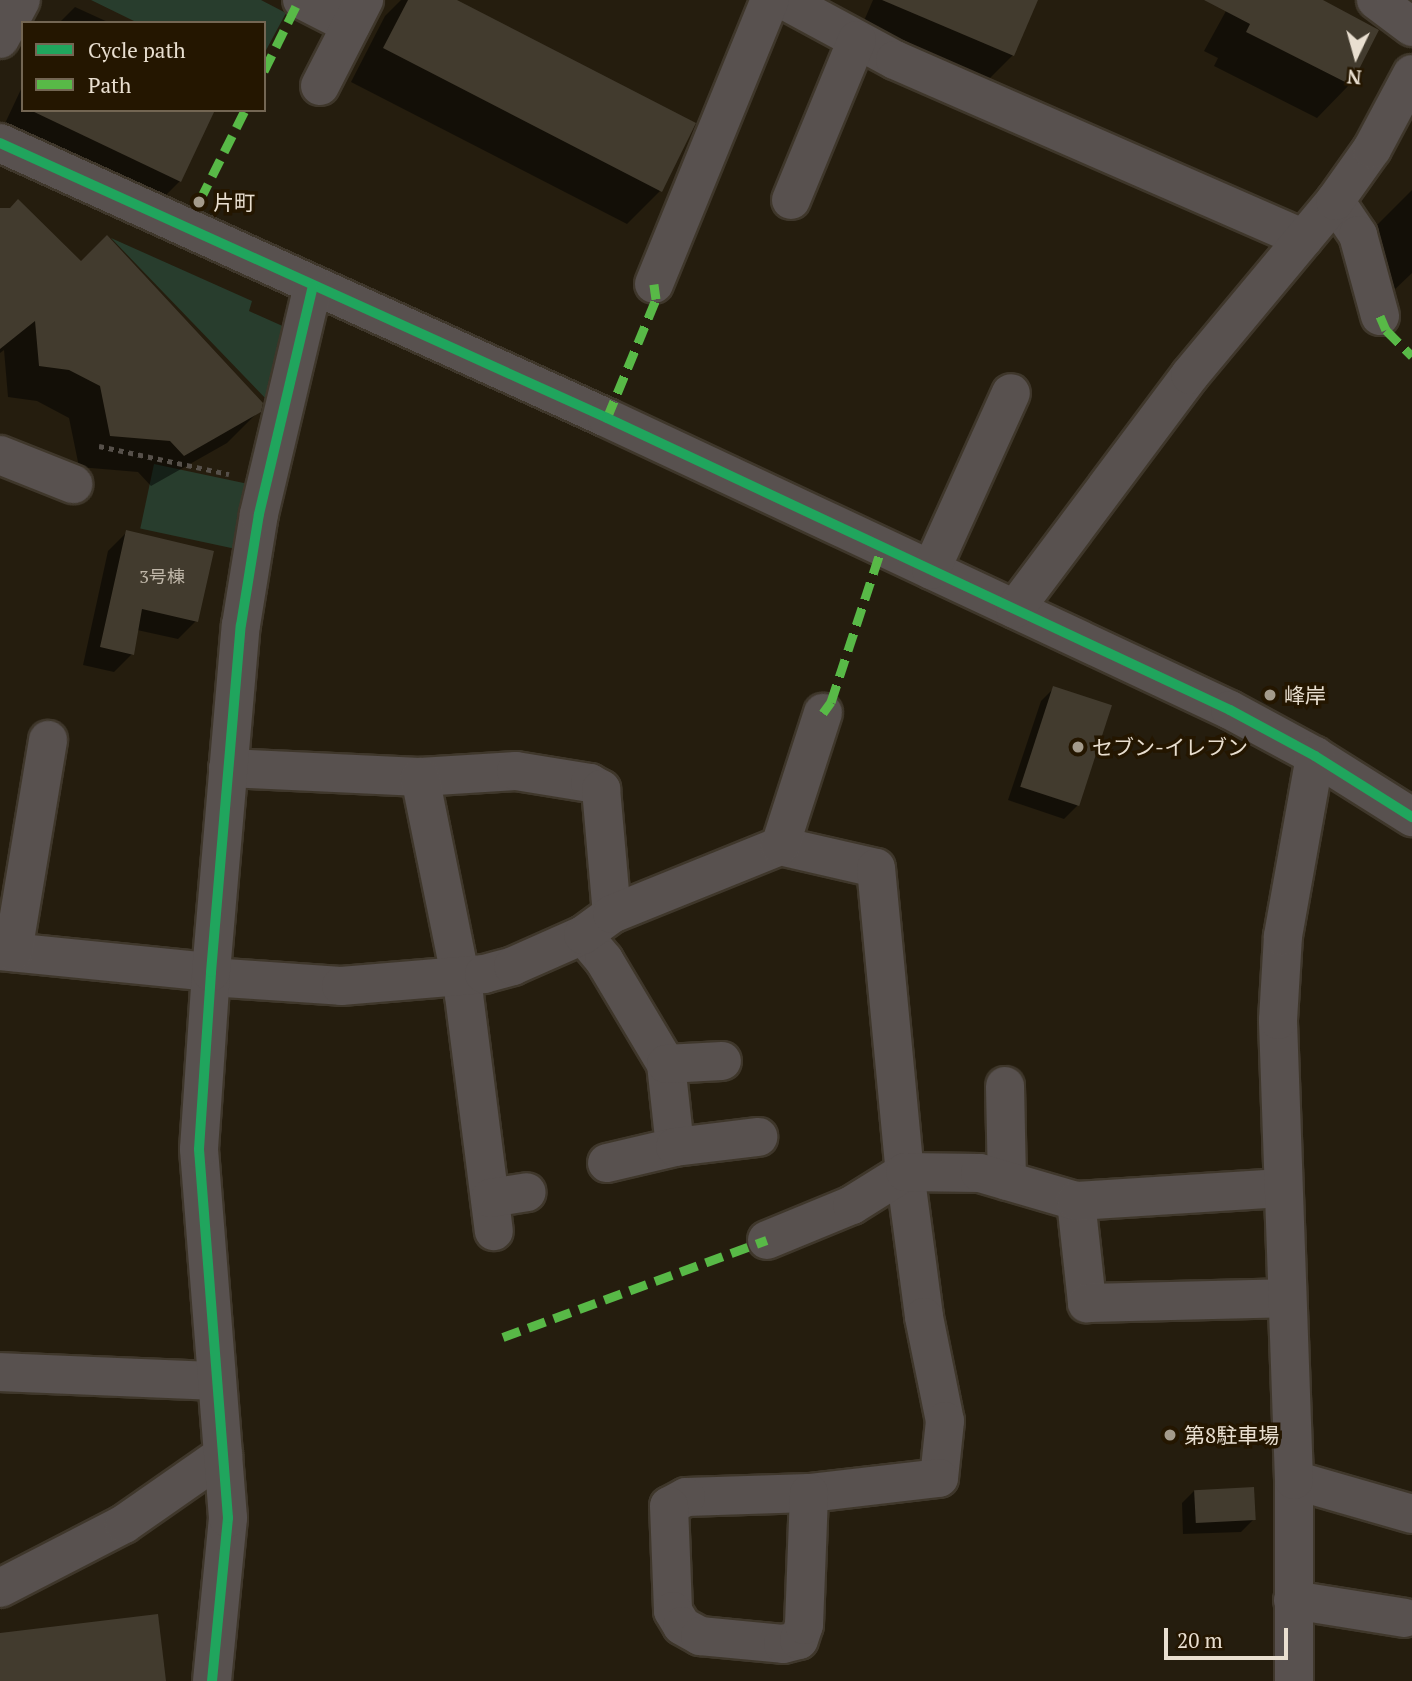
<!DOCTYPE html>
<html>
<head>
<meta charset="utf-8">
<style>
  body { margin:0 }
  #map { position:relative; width:1412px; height:1681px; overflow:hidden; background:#251d0e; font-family:"PT Serif","Noto Sans JP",serif }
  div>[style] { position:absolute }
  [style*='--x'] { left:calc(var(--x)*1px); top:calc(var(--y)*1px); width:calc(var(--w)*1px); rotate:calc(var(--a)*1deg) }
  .green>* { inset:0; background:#283d2d; transform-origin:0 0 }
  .shadow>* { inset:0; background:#0007 }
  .building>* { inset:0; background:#423b2e; transform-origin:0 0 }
  .path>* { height:4.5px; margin-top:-2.25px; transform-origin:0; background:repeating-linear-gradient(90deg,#56504a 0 5px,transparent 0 10px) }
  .roads { filter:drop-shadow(2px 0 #3f372b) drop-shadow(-2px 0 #3f372b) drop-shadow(0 2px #3f372b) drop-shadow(0 -2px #3f372b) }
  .minor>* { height:38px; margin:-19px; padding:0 19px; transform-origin:19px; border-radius:19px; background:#58514f }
  .quiet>* { height:9px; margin-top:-4.5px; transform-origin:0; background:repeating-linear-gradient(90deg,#58b947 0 18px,transparent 0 27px) }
  .cycleway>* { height:10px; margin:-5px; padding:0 5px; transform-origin:5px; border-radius:5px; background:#20a55d }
  .dots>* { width:19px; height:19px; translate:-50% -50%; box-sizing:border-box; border:4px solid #241600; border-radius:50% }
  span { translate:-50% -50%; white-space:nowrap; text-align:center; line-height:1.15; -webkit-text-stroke:7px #241600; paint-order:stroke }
  .number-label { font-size:18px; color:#bfb6a8 }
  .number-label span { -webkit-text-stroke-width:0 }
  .poi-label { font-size:21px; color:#e9dfd0 }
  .left { translate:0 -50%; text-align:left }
  .legend { position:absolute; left:21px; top:21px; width:245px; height:91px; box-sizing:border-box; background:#241600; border:2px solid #736653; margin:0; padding:9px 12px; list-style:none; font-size:21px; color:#e9dfd0 }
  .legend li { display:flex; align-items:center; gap:14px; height:35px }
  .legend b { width:35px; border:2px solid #736653 }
  .north { position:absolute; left:1321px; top:21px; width:70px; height:70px; -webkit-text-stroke:5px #241600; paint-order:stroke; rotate:185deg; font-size:19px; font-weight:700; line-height:28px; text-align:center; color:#e9dfd0 }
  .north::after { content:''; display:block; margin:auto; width:24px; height:32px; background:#e9dfd0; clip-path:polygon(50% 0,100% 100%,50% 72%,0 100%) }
  .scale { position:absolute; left:1164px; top:1628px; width:124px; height:32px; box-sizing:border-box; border:4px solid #e9dfd0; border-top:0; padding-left:9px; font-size:21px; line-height:24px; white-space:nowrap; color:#e9dfd0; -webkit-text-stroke:5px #241600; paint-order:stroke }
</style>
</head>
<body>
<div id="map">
  <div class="green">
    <i style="clip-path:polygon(91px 0,261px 0,286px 13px,264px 54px,264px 23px,138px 23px)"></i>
    <i style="clip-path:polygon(111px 238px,252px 301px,249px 311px,287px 328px,269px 402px)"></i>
    <i style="left:154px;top:464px;width:99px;height:66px;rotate:12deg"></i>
  </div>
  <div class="shadow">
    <i style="clip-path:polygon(401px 0,453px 0,660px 191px,627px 224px,351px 82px,385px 16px)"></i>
    <i style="clip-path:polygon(873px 0,1036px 0,1013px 55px,979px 89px,857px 37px)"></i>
    <i style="clip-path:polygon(1232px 0,1318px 0,1350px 84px,1317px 118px,1214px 66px,1218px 58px,1204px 51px)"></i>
    <i style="clip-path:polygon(75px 7px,110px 23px,59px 23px)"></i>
    <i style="clip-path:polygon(23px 85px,23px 110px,213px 110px,180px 181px,150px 211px,0 134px)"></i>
    <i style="clip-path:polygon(1412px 190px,1412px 273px,1389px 295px,1348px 254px)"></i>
    <i style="clip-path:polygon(0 210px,81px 263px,259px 411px,227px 443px,151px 486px,138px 472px,79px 467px,69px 418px,37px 401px,8px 397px,4px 350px,0 353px)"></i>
    <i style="clip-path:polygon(127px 532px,196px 621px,178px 639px,137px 630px,132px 654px,114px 672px,83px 665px,108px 551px)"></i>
    <i style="clip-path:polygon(1054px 688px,1077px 806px,1064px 819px,1008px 800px,1041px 701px)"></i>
    <i style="clip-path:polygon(1195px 1490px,1254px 1519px,1241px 1532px,1183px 1534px,1182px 1503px)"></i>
  </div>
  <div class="building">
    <i style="clip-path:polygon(408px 0,457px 0,696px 123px,662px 192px,383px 48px)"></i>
    <i style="clip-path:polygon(882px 0,1038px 0,1014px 56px)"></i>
    <i style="clip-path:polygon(1204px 0,1323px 0,1379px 30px,1351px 85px,1246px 32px,1250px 24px)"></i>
    <i style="clip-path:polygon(30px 110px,215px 110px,181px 182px)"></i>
    <i style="clip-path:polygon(18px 199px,81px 261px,107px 235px,263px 403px,261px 412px,184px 456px,170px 441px,110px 436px,100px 386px,69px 370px,39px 366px,35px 321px,0 349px,0 208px,10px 208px)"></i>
    <i style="clip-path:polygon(126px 530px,214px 551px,198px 622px,142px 609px,134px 655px,100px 647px)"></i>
    <i style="left:1053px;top:686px;width:62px;height:106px;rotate:18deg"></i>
    <i style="left:1254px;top:1487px;width:33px;height:60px;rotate:87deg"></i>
    <i style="clip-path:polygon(158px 1614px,166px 1681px,0 1681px,0 1633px)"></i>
  </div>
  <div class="path">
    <i style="--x:99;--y:446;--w:133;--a:12.2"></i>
  </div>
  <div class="roads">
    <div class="minor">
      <i style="--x:302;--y:0;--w:55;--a:27"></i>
      <i style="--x:784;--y:0;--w:126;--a:28.4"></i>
      <i style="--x:895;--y:60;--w:446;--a:23.6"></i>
      <i style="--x:1376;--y:0;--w:45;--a:36.9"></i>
      <i style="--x:0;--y:39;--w:44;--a:-61.7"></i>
      <i style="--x:320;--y:86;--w:97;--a:-62.9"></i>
      <i style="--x:0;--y:143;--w:666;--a:24.37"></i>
      <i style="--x:607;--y:418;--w:688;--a:25.11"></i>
      <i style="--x:1230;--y:710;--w:97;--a:28.4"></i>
      <i style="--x:1315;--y:756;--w:115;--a:32.2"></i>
      <i style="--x:791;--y:200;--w:173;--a:-67.6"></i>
      <i style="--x:1335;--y:201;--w:41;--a:55.9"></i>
      <i style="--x:1358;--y:235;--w:84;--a:74.8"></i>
      <i style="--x:654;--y:284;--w:307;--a:-67.8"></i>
      <i style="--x:0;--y:455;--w:79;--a:21.7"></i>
      <i style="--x:931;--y:570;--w:194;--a:-65.7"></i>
      <i style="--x:1015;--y:609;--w:292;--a:-53.2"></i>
      <i style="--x:1190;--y:375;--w:226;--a:-50.2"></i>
      <i style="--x:1335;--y:201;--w:64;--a:-54.6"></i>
      <i style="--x:1372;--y:149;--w:85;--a:-61.9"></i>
      <i style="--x:228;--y:768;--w:192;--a:2.7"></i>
      <i style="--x:420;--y:777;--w:96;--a:-3.6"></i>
      <i style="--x:516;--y:771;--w:75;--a:9.2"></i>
      <i style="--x:590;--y:783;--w:13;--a:29"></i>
      <i style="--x:601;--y:789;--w:125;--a:85"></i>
      <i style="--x:420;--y:777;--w:222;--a:78.6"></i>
      <i style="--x:464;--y:995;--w:238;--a:82.8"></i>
      <i style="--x:780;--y:846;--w:98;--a:12.9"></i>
      <i style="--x:876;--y:868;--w:305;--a:84.6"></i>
      <i style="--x:905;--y:1172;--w:146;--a:82.5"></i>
      <i style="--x:924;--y:1317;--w:106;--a:78.6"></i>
      <i style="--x:945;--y:1421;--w:57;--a:96"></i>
      <i style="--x:939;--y:1478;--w:131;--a:173.4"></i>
      <i style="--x:809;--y:1493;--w:123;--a:178.1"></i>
      <i style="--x:686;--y:1497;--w:19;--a:152"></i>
      <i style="--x:669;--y:1506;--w:105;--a:87.8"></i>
      <i style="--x:673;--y:1611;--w:17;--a:59"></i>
      <i style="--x:682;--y:1626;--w:21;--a:29"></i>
      <i style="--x:700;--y:1636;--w:83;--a:5.5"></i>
      <i style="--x:783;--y:1644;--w:16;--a:-14"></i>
      <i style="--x:799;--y:1640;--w:16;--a:-72"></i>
      <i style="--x:804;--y:1625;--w:132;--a:-87.8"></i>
      <i style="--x:583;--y:935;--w:33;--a:50"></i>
      <i style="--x:604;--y:960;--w:121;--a:59.2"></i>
      <i style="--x:666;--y:1064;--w:83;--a:83.8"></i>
      <i style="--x:0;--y:951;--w:212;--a:5.7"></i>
      <i style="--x:211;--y:972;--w:15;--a:23"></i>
      <i style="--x:225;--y:978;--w:116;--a:3.9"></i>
      <i style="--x:341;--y:986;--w:144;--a:-4.8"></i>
      <i style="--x:484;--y:974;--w:30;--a:-15"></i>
      <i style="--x:513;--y:966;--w:77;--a:-23.9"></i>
      <i style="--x:583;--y:935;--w:36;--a:-36"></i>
      <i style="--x:612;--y:914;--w:181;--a:-22"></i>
      <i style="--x:780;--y:846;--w:140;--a:-72.1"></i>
      <i style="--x:13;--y:952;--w:215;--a:-80.6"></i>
      <i style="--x:666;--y:1064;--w:56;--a:-3.1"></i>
      <i style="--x:1005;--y:1086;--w:95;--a:88.8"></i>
      <i style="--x:607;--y:1163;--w:70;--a:-13.2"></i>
      <i style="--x:675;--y:1147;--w:84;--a:-6.9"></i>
      <i style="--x:490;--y:1198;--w:37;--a:-9"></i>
      <i style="--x:1076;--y:1201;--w:103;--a:83.8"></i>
      <i style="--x:1087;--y:1303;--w:199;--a:-1.4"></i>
      <i style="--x:767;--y:1240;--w:92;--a:-22.4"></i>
      <i style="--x:852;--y:1205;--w:62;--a:-31.9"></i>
      <i style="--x:905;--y:1172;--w:75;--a:0.8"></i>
      <i style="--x:980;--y:1173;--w:100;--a:16.3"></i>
      <i style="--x:1076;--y:1201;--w:207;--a:-3.6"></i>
      <i style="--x:0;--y:1372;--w:217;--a:2.4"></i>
      <i style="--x:1294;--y:1480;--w:123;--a:16.1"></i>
      <i style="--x:0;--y:1588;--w:140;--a:-27.3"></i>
      <i style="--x:124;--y:1524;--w:121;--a:-34.9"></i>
      <i style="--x:1293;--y:1600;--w:113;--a:9.1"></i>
      <i style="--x:212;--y:1681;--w:164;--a:-84.4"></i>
      <i style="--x:228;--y:1518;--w:370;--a:-94.5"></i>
      <i style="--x:199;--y:1149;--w:177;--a:-86.1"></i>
      <i style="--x:211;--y:972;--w:348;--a:-85.1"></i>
      <i style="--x:241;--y:625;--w:112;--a:-80.8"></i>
      <i style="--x:259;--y:514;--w:234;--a:-76.7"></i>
      <i style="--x:1294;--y:1681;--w:201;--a:-90"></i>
      <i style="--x:1294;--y:1480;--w:460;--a:-92"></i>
      <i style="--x:1278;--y:1020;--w:84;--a:-86.6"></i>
      <i style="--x:1283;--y:936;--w:183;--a:-79.9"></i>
    </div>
  </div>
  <div class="quiet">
    <i style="--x:264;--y:71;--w:79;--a:-63.8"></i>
    <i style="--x:200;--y:200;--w:101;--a:-63.4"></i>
    <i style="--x:1380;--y:316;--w:15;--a:67"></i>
    <i style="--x:1386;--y:330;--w:37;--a:45"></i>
    <i style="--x:607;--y:418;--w:129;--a:-67.6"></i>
    <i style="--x:656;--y:299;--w:15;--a:-98"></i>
    <i style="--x:823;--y:713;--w:14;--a:-54"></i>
    <i style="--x:831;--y:702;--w:163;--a:-71.8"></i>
    <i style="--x:503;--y:1337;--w:281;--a:-20.2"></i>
  </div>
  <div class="cycleway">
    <i style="--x:0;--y:143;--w:666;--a:24.37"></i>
    <i style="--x:607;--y:418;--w:688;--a:25.11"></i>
    <i style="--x:1230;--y:710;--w:97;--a:28.4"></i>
    <i style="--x:1315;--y:756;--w:115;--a:32.2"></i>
    <i style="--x:212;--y:1681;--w:164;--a:-84.4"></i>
    <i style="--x:228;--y:1518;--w:370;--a:-94.5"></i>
    <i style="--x:199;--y:1149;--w:177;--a:-86.1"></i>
    <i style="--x:211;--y:972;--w:348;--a:-85.1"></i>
    <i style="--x:241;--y:625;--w:112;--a:-80.8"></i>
    <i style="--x:259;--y:514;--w:234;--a:-76.7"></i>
  </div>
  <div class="dots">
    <i style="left:199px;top:202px;background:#a49b8c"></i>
    <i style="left:1270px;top:695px;background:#a49b8c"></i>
    <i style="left:1078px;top:747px;background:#a49b8c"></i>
    <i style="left:1170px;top:1435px;background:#a49b8c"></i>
  </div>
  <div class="number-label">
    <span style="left:162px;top:576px">3号棟</span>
  </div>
  <div class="poi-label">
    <span class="left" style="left:213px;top:202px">片町</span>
    <span class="left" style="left:1284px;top:695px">峰岸</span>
    <span class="left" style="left:1092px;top:747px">セブン-イレブン</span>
    <span class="left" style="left:1184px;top:1435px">第8駐車場</span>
  </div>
  <ul class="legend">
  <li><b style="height:9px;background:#20a55d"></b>Cycle path</li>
  <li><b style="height:9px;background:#58b947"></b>Path</li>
  </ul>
  <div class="north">N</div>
  <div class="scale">20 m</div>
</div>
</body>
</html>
